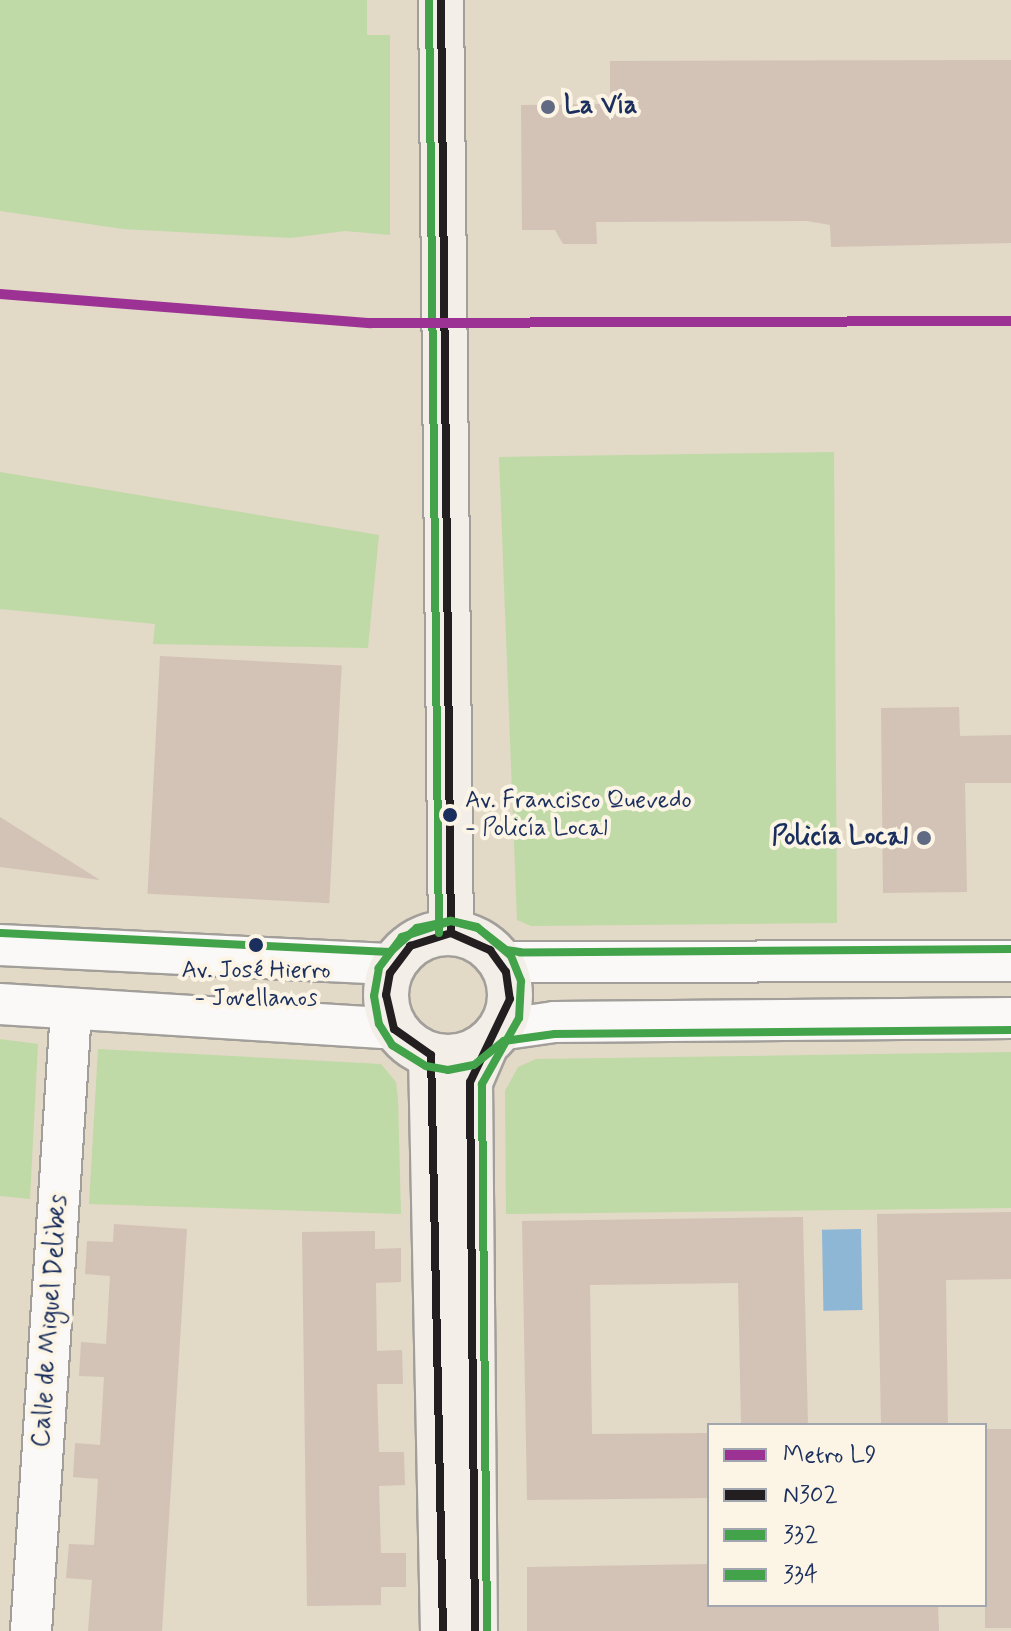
<!DOCTYPE html>
<html>
<head>
<meta charset="utf-8">
<style>
  body { margin:0 }
  #map { position:relative; width:1011px; height:1631px; overflow:hidden; background:#e2d9c7; font-family:Mynerve,sans-serif }
  div>[style] { position:absolute }
  [style*='--x'] { left:calc(var(--x)*1px); top:calc(var(--y)*1px); width:calc(var(--w)*1px); rotate:calc(var(--a)*1deg) }
  .green>* { inset:0; background:#bfdaa6 }
  .water>* { inset:0; background:#8eb6d5; transform-origin:0 0 }
  .building>* { inset:0; background:#d3c3b7; transform-origin:0 0 }
  .roads { filter:drop-shadow(2px 0 #a29f9b) drop-shadow(-2px 0 #a29f9b) drop-shadow(0 2px #a29f9b) drop-shadow(0 -2px #a29f9b) }
  .street>* { height:40px; margin:-20px; padding:0 20px; transform-origin:20px; border-radius:20px; background:#fbf9f7 }
  .secondary>* { height:44px; margin:-22px; padding:0 22px; transform-origin:22px; border-radius:22px; background:#f3efe8 }
  .secondary>.ring { margin:-22px; padding:0; box-sizing:content-box; background:none; border:44px solid #f3efe8; border-radius:50% }
  .bus-1>* { height:8px; margin:-4px; padding:0 4px; transform-origin:4px; border-radius:4px; background:#231f20 }
  .bus-2>* { height:8px; margin:-4px; padding:0 4px; transform-origin:4px; border-radius:4px; background:#43a34a }
  .bus-3>* { height:8px; margin:-4px; padding:0 4px; transform-origin:4px; border-radius:4px; background:#43a34a }
  .metro-1>* { height:10px; margin:-5px; padding:0 5px; transform-origin:5px; border-radius:5px; background:#9c3293 }
  .dots>* { width:22px; height:22px; translate:-50% -50%; box-sizing:border-box; border:4px solid #fcf5e5; border-radius:50% }
  span { translate:-50% -50%; white-space:nowrap; text-align:center; line-height:1.15; -webkit-text-stroke:8px #fcf5e5; paint-order:stroke }
  .bus-label { font-size:24px; color:#1b2f5e }
  .left { translate:0 -50%; text-align:left }
  .poi-label { font-size:26px; color:#1b2f5e; font-weight:700 }
  .right { translate:-100% -50%; text-align:right }
  .street-label { font-size:26px; color:#1b2f5e }
  .legend { position:absolute; left:707px; top:1423px; width:280px; height:184px; box-sizing:border-box; background:#fcf5e5; border:2px solid #a2a6af; margin:0; padding:10px 14px; list-style:none; font-size:24px; color:#1b2f5e }
  .legend li { display:flex; align-items:center; gap:16px; height:40px }
  .legend b { width:40px; border:2px solid #a2a6af }
</style>
</head>
<body>
<div id="map">
  <div class="green">
    <i style="clip-path:polygon(0 0,367px 0,367px 35px,390px 35px,390px 235px,345px 231px,291px 238px,123px 229px,0 211px)"></i>
    <i style="clip-path:polygon(834px 452px,837px 923px,531px 926px,517px 920px,499px 457px)"></i>
    <i style="clip-path:polygon(0 472px,379px 535px,368px 648px,153px 644px,155px 624px,0 609px)"></i>
    <i style="clip-path:polygon(0 1039px,38px 1044px,30px 1199px,0 1196px)"></i>
    <i style="clip-path:polygon(98px 1049px,381px 1064px,396px 1082px,398px 1099px,401px 1214px,89px 1204px)"></i>
    <i style="clip-path:polygon(1011px 1052px,1011px 1208px,506px 1214px,505px 1091px,518px 1067px,536px 1059px)"></i>
  </div>
  <div class="water">
    <i style="left:861px;top:1229px;width:81px;height:39px;rotate:89deg"></i>
  </div>
  <div class="building">
    <i style="clip-path:polygon(1011px 60px,1011px 243px,831px 247px,830px 225px,807px 221px,596px 222px,597px 244px,563px 244px,555px 230px,522px 230px,521px 105px,610px 104px,610px 61px)"></i>
    <i style="left:160px;top:656px;width:182px;height:238px;rotate:3deg"></i>
    <i style="clip-path:polygon(959px 707px,960px 736px,1011px 735px,1011px 783px,965px 783px,967px 892px,883px 893px,881px 708px)"></i>
    <i style="clip-path:polygon(0 817px,100px 880px,0 867px)"></i>
    <i style="clip-path:polygon(1011px 1212px,1011px 1279px,946px 1280px,948px 1425px,881px 1425px,877px 1214px)"></i>
    <i style="clip-path:polygon(803px 1217px,808px 1425px,741px 1425px,738px 1283px,590px 1285px,592px 1434px,709px 1433px,709px 1498px,527px 1500px,522px 1221px)"></i>
    <i style="clip-path:polygon(114px 1224px,187px 1229px,162px 1631px,88px 1631px,92px 1580px,66px 1578px,69px 1544px,94px 1545px,98px 1479px,73px 1477px,75px 1443px,100px 1445px,104px 1377px,79px 1376px,81px 1342px,106px 1344px,110px 1276px,85px 1274px,87px 1241px,113px 1242px)"></i>
    <i style="clip-path:polygon(375px 1231px,375px 1249px,401px 1248px,401px 1282px,376px 1283px,377px 1351px,402px 1350px,403px 1384px,377px 1384px,379px 1452px,404px 1452px,405px 1485px,379px 1486px,381px 1553px,406px 1553px,406px 1587px,381px 1587px,381px 1605px,307px 1606px,302px 1232px)"></i>
    <i style="left:1011px;top:1429px;width:199px;height:26px;rotate:90deg"></i>
    <i style="clip-path:polygon(709px 1564px,709px 1605px,938px 1605px,939px 1631px,527px 1631px,527px 1567px)"></i>
  </div>
  <div class="roads">
    <div class="street">
      <i style="--x:0;--y:945;--w:394;--a:2.8"></i>
      <i style="--x:501;--y:962;--w:510;--a:-0.11"></i>
      <i style="--x:0;--y:1004;--w:395;--a:3.6"></i>
      <i style="--x:499;--y:1030;--w:56;--a:-8.3"></i>
      <i style="--x:554;--y:1022;--w:457;--a:-0.5"></i>
      <i style="--x:31;--y:1631;--w:622;--a:-86.31"></i>
    </div>
    <div class="secondary">
      <i style="--x:441;--y:0;--w:933;--a:89.39"></i>
      <i class="ring" style="left:386px;top:933px;width:80px;height:80px"></i>
      <i style="--x:431;--y:1055;--w:576;--a:88.81"></i>
      <i style="--x:475;--y:1631;--w:549;--a:-90.52"></i>
      <i style="--x:470;--y:1082;--w:40;--a:-66.6"></i>
    </div>
  </div>
  <div class="bus-1">
    <i style="--x:441;--y:0;--w:933;--a:89.39"></i>
    <i style="--x:443;--y:1631;--w:576;--a:-91.19"></i>
    <i style="--x:431;--y:1055;--w:45;--a:-144.9"></i>
    <i style="--x:394;--y:1029;--w:35;--a:-103"></i>
    <i style="--x:386;--y:995;--w:22;--a:-80"></i>
    <i style="--x:390;--y:973;--w:34;--a:-53"></i>
    <i style="--x:410;--y:946;--w:43;--a:-17.6"></i>
    <i style="--x:451;--y:933;--w:43;--a:23.6"></i>
    <i style="--x:490;--y:950;--w:27;--a:54"></i>
    <i style="--x:506;--y:972;--w:27;--a:82"></i>
    <i style="--x:510;--y:999;--w:92;--a:115.7"></i>
    <i style="--x:470;--y:1082;--w:549;--a:89.48"></i>
  </div>
  <div class="bus-2">
    <i style="--x:429;--y:0;--w:933;--a:89.39"></i>
    <i style="--x:1011;--y:949;--w:491;--a:179.6"></i>
    <i style="--x:520;--y:952;--w:14;--a:-172"></i>
    <i style="--x:506;--y:950;--w:37;--a:-142"></i>
    <i style="--x:477;--y:927;--w:27;--a:-167"></i>
    <i style="--x:451;--y:921;--w:52;--a:161.9"></i>
    <i style="--x:402;--y:937;--w:39;--a:127"></i>
    <i style="--x:379;--y:968;--w:28;--a:100"></i>
    <i style="--x:374;--y:996;--w:28;--a:80"></i>
    <i style="--x:379;--y:1024;--w:25;--a:58"></i>
    <i style="--x:392;--y:1045;--w:40;--a:32"></i>
    <i style="--x:426;--y:1066;--w:22;--a:10"></i>
    <i style="--x:448;--y:1070;--w:26;--a:-11"></i>
    <i style="--x:474;--y:1065;--w:38;--a:-39"></i>
    <i style="--x:504;--y:1041;--w:51;--a:-7.8"></i>
    <i style="--x:555;--y:1034;--w:456;--a:-0.5"></i>
  </div>
  <div class="bus-3">
    <i style="--x:1;--y:933;--w:389;--a:2.8"></i>
    <i style="--x:390;--y:952;--w:36;--a:-42"></i>
    <i style="--x:417;--y:928;--w:35;--a:-12"></i>
    <i style="--x:451;--y:921;--w:28;--a:15"></i>
    <i style="--x:478;--y:928;--w:43;--a:40.3"></i>
    <i style="--x:511;--y:956;--w:27;--a:68"></i>
    <i style="--x:521;--y:981;--w:37;--a:93"></i>
    <i style="--x:519;--y:1018;--w:76;--a:119.3"></i>
    <i style="--x:482;--y:1084;--w:547;--a:89.48"></i>
  </div>
  <div class="metro-1">
    <i style="--x:0;--y:294;--w:372;--a:4.5"></i>
    <i style="--x:371;--y:323;--w:640;--a:-0.18"></i>
  </div>
  <div class="dots">
    <i style="left:548px;top:107px;background:#616a83"></i>
    <i style="left:450px;top:815px;background:#1b2f5e"></i>
    <i style="left:924px;top:838px;background:#616a83"></i>
    <i style="left:256px;top:945px;background:#1b2f5e"></i>
  </div>
  <div class="bus-label">
    <span class="left" style="left:465px;top:815px">Av. Francisco Quevedo<br>- Policía Local</span>
    <span style="left:256px;top:985px">Av. José Hierro<br>- Jovellanos</span>
  </div>
  <div class="poi-label">
    <span class="left" style="left:564px;top:107px">La Vía</span>
    <span class="right" style="left:908px;top:838px">Policía Local</span>
  </div>
  <div class="street-label">
    <span style="left:51px;top:1321px;rotate:-86deg">Calle de Miguel Delibes</span>
  </div>
  <ul class="legend">
  <li><b style="height:10px;background:#9c3293"></b>Metro L9</li>
  <li><b style="height:10px;background:#231f20"></b>N302</li>
  <li><b style="height:10px;background:#43a34a"></b>332</li>
  <li><b style="height:10px;background:#43a34a"></b>334</li>
  </ul>
</div>
</body>
</html>
